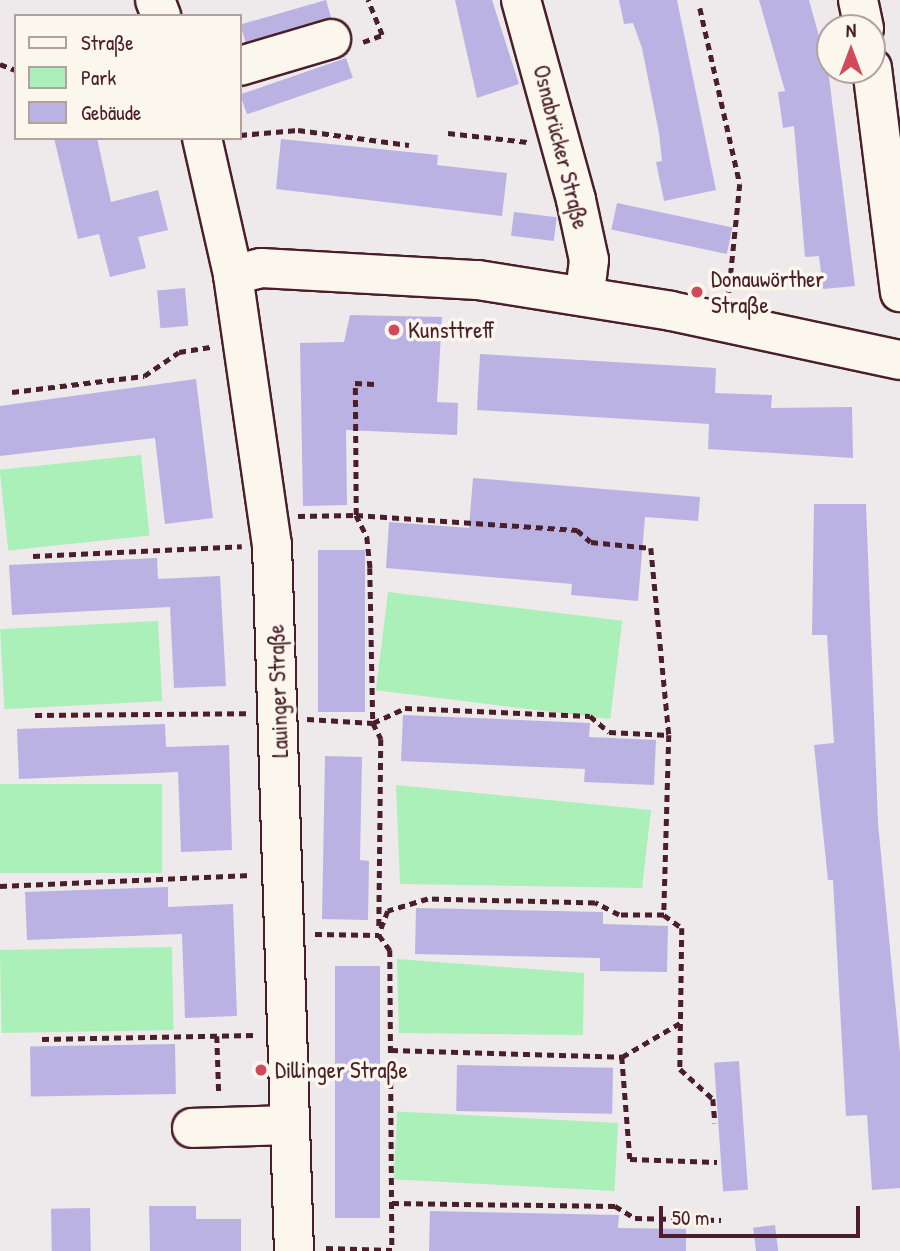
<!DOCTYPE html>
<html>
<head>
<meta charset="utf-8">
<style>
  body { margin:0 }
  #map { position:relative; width:900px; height:1251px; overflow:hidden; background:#eee9ea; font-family:"Patrick Hand",sans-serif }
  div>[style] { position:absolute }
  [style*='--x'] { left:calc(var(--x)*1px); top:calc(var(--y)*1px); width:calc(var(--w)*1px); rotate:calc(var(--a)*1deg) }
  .green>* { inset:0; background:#abefb9; transform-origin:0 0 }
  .building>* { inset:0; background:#bbb2e4; transform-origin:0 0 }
  .path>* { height:4.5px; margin-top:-2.25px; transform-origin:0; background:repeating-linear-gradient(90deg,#4a1f2b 0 7px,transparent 0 12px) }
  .roads { filter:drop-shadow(2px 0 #4a1f2b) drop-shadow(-2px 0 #4a1f2b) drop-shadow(0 2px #4a1f2b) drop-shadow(0 -2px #4a1f2b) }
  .minor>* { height:38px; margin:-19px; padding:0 19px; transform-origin:19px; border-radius:19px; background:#fbf7ec }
  .dots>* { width:19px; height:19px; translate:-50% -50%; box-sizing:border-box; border:4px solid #fbf7ec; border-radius:50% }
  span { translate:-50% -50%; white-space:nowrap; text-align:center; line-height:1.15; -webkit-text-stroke:7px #fbf7ec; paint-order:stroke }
  .street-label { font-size:23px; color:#4a1f2b }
  .poi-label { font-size:23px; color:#4a1f2b }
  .left { translate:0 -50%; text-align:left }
  .legend { position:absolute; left:14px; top:14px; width:228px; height:126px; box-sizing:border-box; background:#fbf7ec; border:2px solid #b4a19f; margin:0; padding:9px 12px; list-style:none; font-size:21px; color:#4a1f2b }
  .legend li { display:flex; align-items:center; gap:14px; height:35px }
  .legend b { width:35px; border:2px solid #b4a19f }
  .north { position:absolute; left:816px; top:14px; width:70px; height:70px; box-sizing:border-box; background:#fbf7ec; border:2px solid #b4a19f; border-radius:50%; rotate:0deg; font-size:19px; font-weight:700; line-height:28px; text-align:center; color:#4a1f2b }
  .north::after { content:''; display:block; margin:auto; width:24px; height:32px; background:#d1495b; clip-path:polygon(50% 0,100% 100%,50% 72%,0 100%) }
  .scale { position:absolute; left:659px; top:1206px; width:201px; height:32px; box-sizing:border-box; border:4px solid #4a1f2b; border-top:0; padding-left:9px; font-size:21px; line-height:24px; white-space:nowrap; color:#4a1f2b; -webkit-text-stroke:5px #fbf7ec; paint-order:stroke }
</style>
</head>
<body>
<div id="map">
  <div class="green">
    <i style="left:141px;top:455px;width:81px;height:142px;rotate:84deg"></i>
    <i style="left:388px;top:592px;width:236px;height:99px;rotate:7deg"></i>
    <i style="left:158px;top:621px;width:80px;height:158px;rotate:87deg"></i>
    <i style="left:0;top:784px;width:162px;height:89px"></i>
    <i style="clip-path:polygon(396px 785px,651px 810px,642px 888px,400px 884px)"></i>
    <i style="left:172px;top:947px;width:83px;height:172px;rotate:89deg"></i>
    <i style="clip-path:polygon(397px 959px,584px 973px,583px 1035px,399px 1033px)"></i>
    <i style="left:618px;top:1123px;width:68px;height:221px;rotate:93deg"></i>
  </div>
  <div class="building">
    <i style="left:326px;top:0;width:19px;height:89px;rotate:74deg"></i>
    <i style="clip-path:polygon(455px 0,492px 0,519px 84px,477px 98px)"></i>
    <i style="clip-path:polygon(619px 0,677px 0,716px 190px,664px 201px,656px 162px,662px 161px,659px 133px,642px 48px,633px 23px,624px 24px)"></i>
    <i style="clip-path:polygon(759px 0,809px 0,828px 69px,855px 286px,823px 289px,819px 256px,805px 257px,794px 126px,783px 128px,778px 92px,785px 91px)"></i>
    <i style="left:346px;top:58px;width:21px;height:112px;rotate:71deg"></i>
    <i style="clip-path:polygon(54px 138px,97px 138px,111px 202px,158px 190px,168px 230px,138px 237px,146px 268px,110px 277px,99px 234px,78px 239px)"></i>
    <i style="clip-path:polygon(281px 139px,438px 155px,437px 165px,507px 173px,502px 216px,276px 189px)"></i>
    <i style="left:617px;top:203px;width:118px;height:27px;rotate:12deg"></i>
    <i style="left:514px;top:212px;width:43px;height:24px;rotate:7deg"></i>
    <i style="left:185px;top:288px;width:38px;height:28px;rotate:85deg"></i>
    <i style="clip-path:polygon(350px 315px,442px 317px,437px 402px,458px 403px,457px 435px,346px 430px,347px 505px,303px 506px,300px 343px,344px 342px)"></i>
    <i style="clip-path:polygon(480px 354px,716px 368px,715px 393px,772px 395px,771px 408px,852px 407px,853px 458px,708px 449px,709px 424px,477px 410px)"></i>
    <i style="clip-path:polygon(196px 379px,213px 518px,165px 524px,155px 438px,0 456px,0 406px)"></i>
    <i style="clip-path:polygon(473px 478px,700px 497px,698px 521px,645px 517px,638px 601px,571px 595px,572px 584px,386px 568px,389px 522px,469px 528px)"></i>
    <i style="clip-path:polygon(814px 504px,866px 504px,878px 823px,900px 1053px,900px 1188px,872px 1190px,867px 1115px,846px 1116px,833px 880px,828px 880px,814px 745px,834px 743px,827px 635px,812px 635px)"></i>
    <i style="left:318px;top:550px;width:47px;height:162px"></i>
    <i style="clip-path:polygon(157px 558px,158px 579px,220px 576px,226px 686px,174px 688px,170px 607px,12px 615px,9px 565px)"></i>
    <i style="clip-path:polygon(403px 715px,590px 723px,589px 737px,656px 740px,654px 785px,584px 782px,585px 769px,401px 761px)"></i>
    <i style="clip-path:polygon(165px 724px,166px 747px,229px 745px,232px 850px,181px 852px,178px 772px,19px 779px,17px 729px)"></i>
    <i style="clip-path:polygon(325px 756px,362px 757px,360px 860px,369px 861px,368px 920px,322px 919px)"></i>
    <i style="clip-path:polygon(168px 887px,168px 907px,233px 904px,237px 1016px,185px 1018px,182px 934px,27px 940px,25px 892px)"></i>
    <i style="clip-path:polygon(416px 908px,603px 912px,603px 924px,668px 926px,667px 972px,600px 971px,600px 958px,415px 954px)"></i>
    <i style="left:335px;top:966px;width:45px;height:252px"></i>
    <i style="left:175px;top:1044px;width:50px;height:145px;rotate:89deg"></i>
    <i style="left:739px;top:1061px;width:129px;height:25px;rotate:86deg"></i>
    <i style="left:457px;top:1065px;width:156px;height:46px;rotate:1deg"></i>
    <i style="clip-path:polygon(149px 1206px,196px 1206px,196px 1219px,241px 1219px,241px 1251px,150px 1251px)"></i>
    <i style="left:90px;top:1208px;width:43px;height:39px;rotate:89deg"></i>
    <i style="clip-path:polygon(430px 1211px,619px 1215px,618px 1228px,686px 1229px,686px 1251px,429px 1251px)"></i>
    <i style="left:775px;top:1225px;width:26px;height:22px;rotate:83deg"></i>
  </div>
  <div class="path">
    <i style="--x:700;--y:8;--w:180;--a:77.2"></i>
    <i style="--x:740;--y:184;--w:109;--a:95.8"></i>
    <i style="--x:363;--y:42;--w:20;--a:-20"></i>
    <i style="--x:382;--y:35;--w:38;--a:-112"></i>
    <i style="--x:0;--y:64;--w:17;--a:21"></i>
    <i style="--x:448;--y:133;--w:80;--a:6.5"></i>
    <i style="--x:240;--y:135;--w:58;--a:-4.9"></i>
    <i style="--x:298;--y:130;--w:112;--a:7.7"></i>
    <i style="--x:12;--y:392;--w:133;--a:-6.9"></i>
    <i style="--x:144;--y:376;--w:42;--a:-34.4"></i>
    <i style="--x:179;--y:352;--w:33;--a:-9"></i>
    <i style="--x:356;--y:515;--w:222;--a:3.9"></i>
    <i style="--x:577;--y:530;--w:18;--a:41"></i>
    <i style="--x:591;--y:542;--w:60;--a:5.7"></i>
    <i style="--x:651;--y:548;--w:188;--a:84.5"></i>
    <i style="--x:669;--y:735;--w:180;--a:91.6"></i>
    <i style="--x:664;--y:915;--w:45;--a:180"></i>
    <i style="--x:619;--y:915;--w:27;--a:-153"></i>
    <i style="--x:595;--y:903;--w:167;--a:-178.6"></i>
    <i style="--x:428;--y:899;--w:42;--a:163.3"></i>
    <i style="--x:388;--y:911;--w:26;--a:111"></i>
    <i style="--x:356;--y:515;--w:25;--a:63"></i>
    <i style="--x:367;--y:537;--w:31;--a:84"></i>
    <i style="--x:370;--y:568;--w:155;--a:88.9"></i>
    <i style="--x:373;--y:723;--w:35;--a:-25"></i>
    <i style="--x:405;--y:708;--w:185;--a:2.5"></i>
    <i style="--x:590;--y:716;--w:25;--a:40"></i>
    <i style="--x:609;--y:732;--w:60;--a:2.9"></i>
    <i style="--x:298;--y:516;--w:58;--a:-1"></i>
    <i style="--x:356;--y:515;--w:132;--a:-90.4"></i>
    <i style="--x:355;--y:383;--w:20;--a:3"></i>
    <i style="--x:33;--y:556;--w:209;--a:-2.7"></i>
    <i style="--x:35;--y:715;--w:212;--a:-0.5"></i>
    <i style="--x:307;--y:719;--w:66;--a:3.5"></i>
    <i style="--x:373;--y:723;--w:18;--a:63"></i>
    <i style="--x:381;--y:739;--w:191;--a:90.6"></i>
    <i style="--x:0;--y:886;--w:251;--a:-2.5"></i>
    <i style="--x:664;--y:915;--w:22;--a:36"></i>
    <i style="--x:682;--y:928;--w:141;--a:90.8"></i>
    <i style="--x:680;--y:1069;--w:45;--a:42.3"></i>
    <i style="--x:713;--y:1099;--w:24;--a:85"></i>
    <i style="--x:315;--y:934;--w:64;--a:0.9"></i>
    <i style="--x:379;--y:935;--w:19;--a:54"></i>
    <i style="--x:390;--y:950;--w:298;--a:89.6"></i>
    <i style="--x:217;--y:1036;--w:59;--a:88.1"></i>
    <i style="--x:42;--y:1039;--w:213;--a:-1.1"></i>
    <i style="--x:391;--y:1050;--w:231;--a:1.7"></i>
    <i style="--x:622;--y:1057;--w:102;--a:85.5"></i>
    <i style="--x:630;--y:1159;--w:87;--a:2"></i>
    <i style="--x:622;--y:1057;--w:67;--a:-30.4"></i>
    <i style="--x:392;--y:1203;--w:223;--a:0.8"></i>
    <i style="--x:615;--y:1206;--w:23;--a:31"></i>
    <i style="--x:635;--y:1218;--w:86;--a:1.3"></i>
    <i style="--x:326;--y:1248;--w:66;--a:1.7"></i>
  </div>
  <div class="roads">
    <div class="minor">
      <i style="--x:155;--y:0;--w:17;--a:69"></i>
      <i style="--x:521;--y:0;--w:207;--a:74.6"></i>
      <i style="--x:576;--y:200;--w:61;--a:77.8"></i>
      <i style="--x:589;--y:260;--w:35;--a:97"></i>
      <i style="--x:858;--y:0;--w:29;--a:78"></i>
      <i style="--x:240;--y:66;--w:95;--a:-16.5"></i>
      <i style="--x:872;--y:68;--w:226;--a:82.9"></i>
      <i style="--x:202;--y:138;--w:140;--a:77.2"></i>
      <i style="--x:233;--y:275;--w:273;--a:81.8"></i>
      <i style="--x:272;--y:545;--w:706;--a:88.22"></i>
      <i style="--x:233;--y:275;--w:29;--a:-14"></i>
      <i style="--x:261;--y:268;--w:217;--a:3.2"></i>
      <i style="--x:478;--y:280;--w:195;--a:9.1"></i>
      <i style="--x:671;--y:311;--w:234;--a:12.1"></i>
      <i style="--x:192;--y:1128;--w:96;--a:-1.8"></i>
    </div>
  </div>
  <div class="dots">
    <i style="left:697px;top:292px;background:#d1495b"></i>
    <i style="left:394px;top:330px;background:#d1495b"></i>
    <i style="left:261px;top:1070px;background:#d1495b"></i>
  </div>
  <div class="street-label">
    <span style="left:561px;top:147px;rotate:76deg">Osnabrücker Straße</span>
    <span style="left:278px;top:691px;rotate:-92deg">Lauinger Straße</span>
  </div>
  <div class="poi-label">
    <span class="left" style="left:711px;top:292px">Donauwörther<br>Straße</span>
    <span class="left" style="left:408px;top:330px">Kunsttreff</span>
    <span class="left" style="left:275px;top:1070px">Dillinger Straße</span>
  </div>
  <ul class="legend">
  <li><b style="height:9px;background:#fbf7ec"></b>Straße</li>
  <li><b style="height:19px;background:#abefb9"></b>Park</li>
  <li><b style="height:19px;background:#bbb2e4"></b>Gebäude</li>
  </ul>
  <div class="north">N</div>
  <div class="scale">50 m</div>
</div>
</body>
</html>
